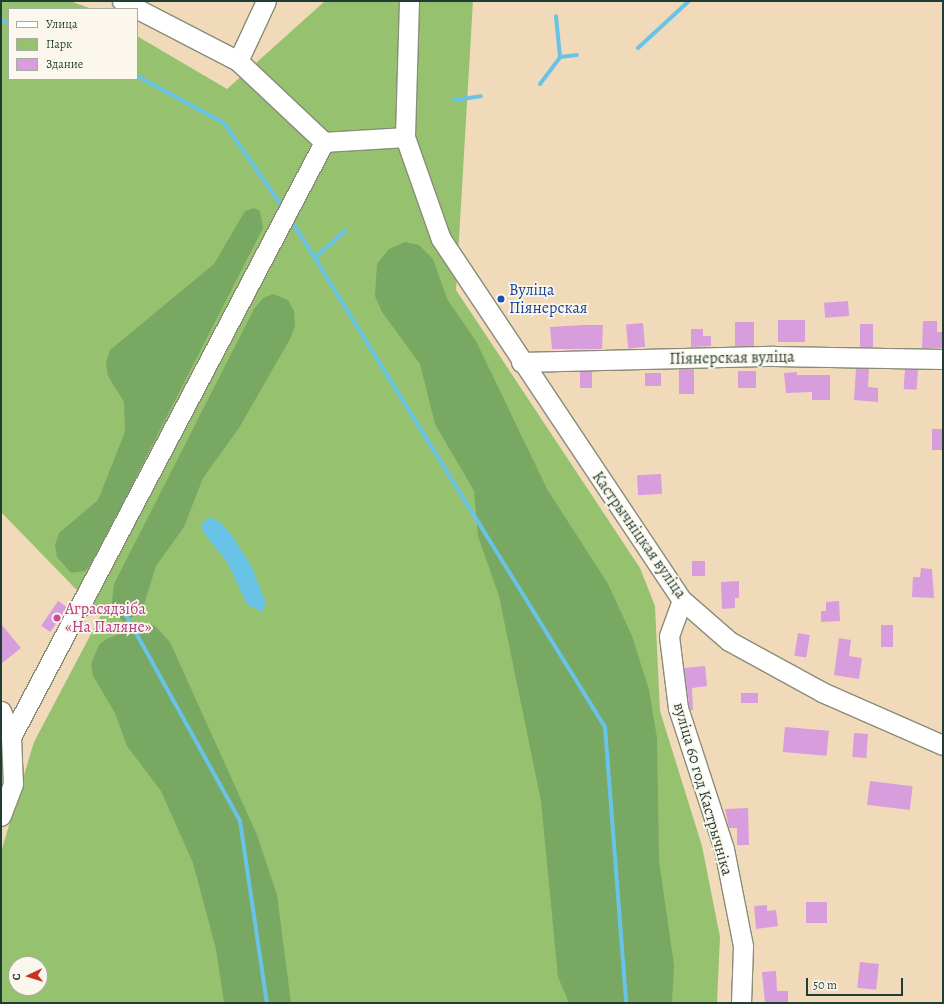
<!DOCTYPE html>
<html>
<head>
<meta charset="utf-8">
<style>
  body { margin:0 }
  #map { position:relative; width:944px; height:1004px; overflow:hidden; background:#f1daba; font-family:Alegreya,serif }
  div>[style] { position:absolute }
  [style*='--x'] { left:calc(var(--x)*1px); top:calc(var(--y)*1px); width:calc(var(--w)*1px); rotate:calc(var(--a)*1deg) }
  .green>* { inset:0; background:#96c270 }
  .forest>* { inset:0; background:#78a862 }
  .water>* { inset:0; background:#68c3e6 }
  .stream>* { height:4px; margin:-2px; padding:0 2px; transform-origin:2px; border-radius:2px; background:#68c3e6 }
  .building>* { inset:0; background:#d79ddd; transform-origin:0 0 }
  .roads { filter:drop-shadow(1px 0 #888c77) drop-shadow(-1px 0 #888c77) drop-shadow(0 1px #888c77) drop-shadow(0 -1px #888c77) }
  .minor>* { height:19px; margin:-9.5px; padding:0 9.5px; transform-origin:9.5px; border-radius:9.5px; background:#fff }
  .dots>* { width:11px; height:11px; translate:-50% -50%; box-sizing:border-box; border:2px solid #fbf7ec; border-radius:50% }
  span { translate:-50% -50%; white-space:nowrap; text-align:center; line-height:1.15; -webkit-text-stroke:3.5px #fbf7ec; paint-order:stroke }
  .transit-label { font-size:16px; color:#164399 }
  .left { translate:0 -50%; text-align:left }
  .street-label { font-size:16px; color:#1f3d34 }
  .hotel-label { font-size:16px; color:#b23c85 }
  .frame { position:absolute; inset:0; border:2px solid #1f3d34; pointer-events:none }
  .legend { position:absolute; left:8px; top:8px; width:130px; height:72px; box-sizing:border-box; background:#fbf7ec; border:1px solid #a3ada2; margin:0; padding:5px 7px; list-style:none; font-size:12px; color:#1f3d34 }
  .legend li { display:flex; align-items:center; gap:8px; height:20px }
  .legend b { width:20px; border:1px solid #a3ada2 }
  .north { position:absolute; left:8px; top:956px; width:40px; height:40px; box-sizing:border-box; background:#fbf7ec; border:1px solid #a3ada2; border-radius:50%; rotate:266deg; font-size:11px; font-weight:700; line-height:16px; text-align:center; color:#1f3d34 }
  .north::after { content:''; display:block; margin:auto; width:14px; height:18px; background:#c8321e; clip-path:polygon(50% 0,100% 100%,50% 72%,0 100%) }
  .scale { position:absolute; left:806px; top:978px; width:97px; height:18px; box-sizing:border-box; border:2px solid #1f3d34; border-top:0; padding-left:5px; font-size:12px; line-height:14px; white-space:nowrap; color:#1f3d34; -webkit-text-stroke:3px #fbf7ec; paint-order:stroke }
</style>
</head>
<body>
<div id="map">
  <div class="green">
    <i style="clip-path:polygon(evenodd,1px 1px,70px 1px,92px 9px,9px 9px,9px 79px,137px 79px,137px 36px,227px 89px,325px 1px,473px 1px,456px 290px,640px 568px,655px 606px,660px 711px,702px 846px,720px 937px,717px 1003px,1px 1003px,1px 852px,34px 742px,101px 615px,1px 512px,1px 1px,16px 964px,40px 964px,40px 988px,16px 988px,16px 964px)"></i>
  </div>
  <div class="forest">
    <i style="clip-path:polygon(254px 208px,260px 211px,263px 228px,92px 563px,85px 571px,71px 573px,57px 557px,55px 545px,59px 533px,98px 500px,125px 432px,124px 402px,108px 376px,106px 363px,110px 350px,214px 264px,245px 211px)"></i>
    <i style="clip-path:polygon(405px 242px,419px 245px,433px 259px,447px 299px,476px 341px,547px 489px,608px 584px,632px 636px,649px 690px,657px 738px,659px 861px,674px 965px,672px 1003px,569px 1003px,558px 977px,541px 801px,499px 596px,478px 536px,474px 491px,435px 424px,420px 364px,382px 312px,375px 296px,377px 264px,389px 249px)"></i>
    <i style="clip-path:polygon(273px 294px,288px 300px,294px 311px,295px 326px,290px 339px,239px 428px,203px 478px,184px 527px,156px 566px,142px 611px,124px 622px,111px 611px,114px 584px,254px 309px,263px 298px)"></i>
    <i style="clip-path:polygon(147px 624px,155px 626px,170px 642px,257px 835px,277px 895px,291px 1003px,224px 1003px,216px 949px,193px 863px,161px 791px,127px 746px,115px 713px,93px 676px,91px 664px,99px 645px,106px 639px)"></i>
  </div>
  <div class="water">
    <i style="clip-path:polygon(208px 517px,220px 522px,231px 534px,252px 567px,266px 603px,262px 612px,247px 604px,227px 562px,204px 533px,201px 526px)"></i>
  </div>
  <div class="stream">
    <i style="--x:1;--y:20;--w:8;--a:14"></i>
    <i style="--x:638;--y:48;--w:69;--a:-42.7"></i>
    <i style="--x:560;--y:57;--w:17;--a:-7"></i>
    <i style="--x:137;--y:76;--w:99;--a:28.4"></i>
    <i style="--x:224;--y:123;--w:105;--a:55.1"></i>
    <i style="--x:540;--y:84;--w:34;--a:-53"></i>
    <i style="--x:560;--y:57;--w:41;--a:-95.6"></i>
    <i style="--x:454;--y:100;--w:27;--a:-8"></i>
    <i style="--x:290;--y:218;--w:599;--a:58.25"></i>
    <i style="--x:605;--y:727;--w:277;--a:85.6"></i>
    <i style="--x:317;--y:256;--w:38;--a:-42"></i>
    <i style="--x:121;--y:606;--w:246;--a:61"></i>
    <i style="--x:240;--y:821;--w:184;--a:81.6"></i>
  </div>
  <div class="building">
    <i style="left:848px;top:301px;width:15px;height:24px;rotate:86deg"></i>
    <i style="left:778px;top:320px;width:27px;height:22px"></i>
    <i style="clip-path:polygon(923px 321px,937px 321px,937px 332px,943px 332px,943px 348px,922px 348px)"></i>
    <i style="left:735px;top:322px;width:19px;height:24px"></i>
    <i style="left:643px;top:323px;width:24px;height:17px;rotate:85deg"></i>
    <i style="left:860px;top:324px;width:13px;height:23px"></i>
    <i style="clip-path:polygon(584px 325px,603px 325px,602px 349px,552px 349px,550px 327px)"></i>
    <i style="clip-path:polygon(691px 329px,703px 329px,703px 336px,711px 336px,711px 346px,691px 347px)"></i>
    <i style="clip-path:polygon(856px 368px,869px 369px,868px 387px,878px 388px,878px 402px,854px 400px)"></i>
    <i style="left:679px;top:369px;width:15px;height:25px"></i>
    <i style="left:905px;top:369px;width:13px;height:20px;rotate:4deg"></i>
    <i style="left:592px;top:371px;width:17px;height:12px;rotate:90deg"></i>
    <i style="left:738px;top:371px;width:18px;height:17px"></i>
    <i style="clip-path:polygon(797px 372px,797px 375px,830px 375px,830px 400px,812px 400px,812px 392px,786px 393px,784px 373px)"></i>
    <i style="left:645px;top:373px;width:16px;height:13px"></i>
    <i style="left:932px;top:429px;width:11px;height:21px"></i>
    <i style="left:661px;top:474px;width:20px;height:24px;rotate:87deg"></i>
    <i style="left:692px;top:561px;width:13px;height:15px"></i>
    <i style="clip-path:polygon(921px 568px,932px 569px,934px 598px,912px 597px,913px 577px,920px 577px)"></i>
    <i style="clip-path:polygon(739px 581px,739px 598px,735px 598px,735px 608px,722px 609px,721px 582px)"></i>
    <i style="left:58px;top:601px;width:11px;height:30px;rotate:34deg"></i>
    <i style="clip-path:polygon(839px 601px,840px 621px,821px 622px,821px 611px,826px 611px,826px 602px)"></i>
    <i style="clip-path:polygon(1px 624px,21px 648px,1px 664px)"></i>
    <i style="left:881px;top:625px;width:12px;height:22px"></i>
    <i style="left:798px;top:633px;width:12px;height:23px;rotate:9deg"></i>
    <i style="clip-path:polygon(839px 638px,851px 640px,849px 656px,862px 658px,859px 679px,834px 675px)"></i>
    <i style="clip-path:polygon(705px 666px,707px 686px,692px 688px,693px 710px,690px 710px,684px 668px)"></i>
    <i style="left:758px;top:693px;width:10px;height:17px;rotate:90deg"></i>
    <i style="left:785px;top:727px;width:44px;height:25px;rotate:5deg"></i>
    <i style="left:854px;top:733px;width:14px;height:24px;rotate:4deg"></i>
    <i style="left:870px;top:781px;width:43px;height:24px;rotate:7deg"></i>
    <i style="clip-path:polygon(748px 808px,749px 845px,737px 845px,737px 828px,729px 828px,725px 809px)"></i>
    <i style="left:806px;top:902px;width:21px;height:21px"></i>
    <i style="clip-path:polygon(767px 905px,767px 911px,776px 910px,778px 926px,756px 929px,754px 906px)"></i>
    <i style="left:860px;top:962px;width:19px;height:26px;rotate:6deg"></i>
    <i style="clip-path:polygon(776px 971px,777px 991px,788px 991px,788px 1003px,765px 1003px,762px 972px)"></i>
  </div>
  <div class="roads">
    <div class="minor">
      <i style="--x:122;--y:1;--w:131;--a:27.3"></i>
      <i style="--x:238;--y:61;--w:118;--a:43.3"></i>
      <i style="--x:409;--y:1;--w:136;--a:91.7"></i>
      <i style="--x:405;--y:137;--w:108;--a:70.6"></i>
      <i style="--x:441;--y:239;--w:434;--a:56.3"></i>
      <i style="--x:682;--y:600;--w:62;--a:41.1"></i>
      <i style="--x:729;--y:641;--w:106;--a:28.7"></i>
      <i style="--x:822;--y:692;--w:132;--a:23.7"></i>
      <i style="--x:238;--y:61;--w:66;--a:-65"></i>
      <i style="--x:521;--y:362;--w:253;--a:-1.4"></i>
      <i style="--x:774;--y:356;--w:169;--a:1"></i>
      <i style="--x:682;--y:600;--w:38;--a:110"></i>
      <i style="--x:669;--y:636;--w:73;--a:82.9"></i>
      <i style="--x:678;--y:708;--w:148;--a:71.9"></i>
      <i style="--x:724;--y:849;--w:99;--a:78.9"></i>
      <i style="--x:743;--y:946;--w:57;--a:92"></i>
      <i style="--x:1;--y:711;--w:28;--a:69"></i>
      <i style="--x:11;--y:737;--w:47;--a:87.6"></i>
      <i style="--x:13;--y:784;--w:34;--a:111"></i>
      <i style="--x:11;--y:737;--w:672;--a:-62.25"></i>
      <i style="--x:324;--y:142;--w:81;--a:-3.5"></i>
    </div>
  </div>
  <div class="dots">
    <i style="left:501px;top:299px;background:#1a4fb4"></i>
    <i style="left:57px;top:618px;background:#d1479c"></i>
  </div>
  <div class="transit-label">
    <span class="left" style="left:509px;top:299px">Вуліца<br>Піянерская</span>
  </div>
  <div class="street-label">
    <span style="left:732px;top:358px;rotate:-1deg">Піянерская вуліца</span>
    <span style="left:639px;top:535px;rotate:55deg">Кастрычніцкая вуліца</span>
    <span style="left:703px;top:789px;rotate:74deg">вуліца 60 год Кастрычніка</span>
  </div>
  <div class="hotel-label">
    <span class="left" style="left:65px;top:618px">Аграсядзіба<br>«На Паляне»</span>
  </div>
  <div class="frame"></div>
  <ul class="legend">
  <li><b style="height:5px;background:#fff"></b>Улица</li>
  <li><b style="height:11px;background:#96c270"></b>Парк</li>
  <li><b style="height:11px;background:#d79ddd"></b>Здание</li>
  </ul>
  <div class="north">С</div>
  <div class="scale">50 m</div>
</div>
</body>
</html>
